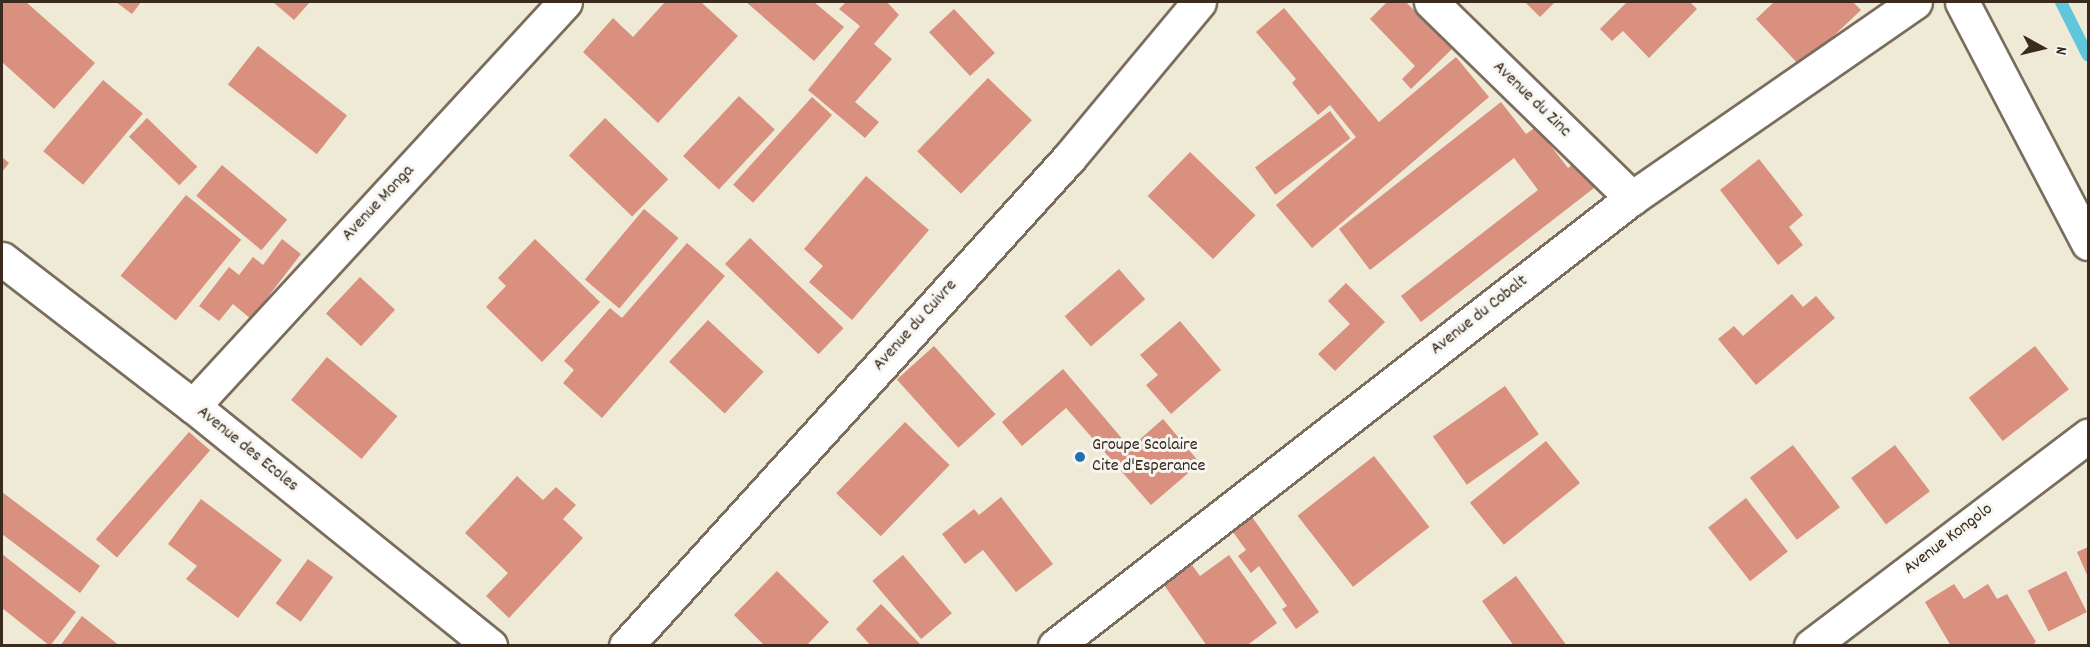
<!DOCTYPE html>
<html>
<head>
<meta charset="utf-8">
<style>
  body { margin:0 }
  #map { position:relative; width:2090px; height:647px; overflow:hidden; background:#efead5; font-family:Dekko,sans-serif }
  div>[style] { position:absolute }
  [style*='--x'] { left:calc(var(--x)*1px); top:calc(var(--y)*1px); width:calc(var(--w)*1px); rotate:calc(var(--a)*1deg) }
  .stream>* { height:12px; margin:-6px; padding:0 6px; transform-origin:6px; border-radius:6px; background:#5fc6db }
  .building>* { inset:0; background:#d9907f; transform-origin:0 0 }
  .roads { filter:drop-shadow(2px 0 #7a6d5e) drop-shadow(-2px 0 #7a6d5e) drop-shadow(0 2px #7a6d5e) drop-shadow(0 -2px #7a6d5e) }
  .street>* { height:33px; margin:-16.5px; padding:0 16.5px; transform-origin:16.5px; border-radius:16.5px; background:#fff }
  .dots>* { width:16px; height:16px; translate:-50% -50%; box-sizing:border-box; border:3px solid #f6f6f2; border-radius:50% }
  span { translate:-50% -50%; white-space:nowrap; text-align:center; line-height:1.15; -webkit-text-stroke:6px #f6f6f2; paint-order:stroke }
  .street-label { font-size:18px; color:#3b2a1e }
  .poi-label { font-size:18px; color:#3b2a1e }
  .left { translate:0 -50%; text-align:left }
  .frame { position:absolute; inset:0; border:3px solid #3b2a1e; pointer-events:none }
  .north { position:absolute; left:2012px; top:18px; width:60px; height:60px; -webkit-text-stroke:4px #f6f6f2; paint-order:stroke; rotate:98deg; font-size:16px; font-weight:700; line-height:24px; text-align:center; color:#3b2a1e }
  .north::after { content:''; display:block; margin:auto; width:21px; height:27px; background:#3b2a1e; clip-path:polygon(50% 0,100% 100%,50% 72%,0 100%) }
</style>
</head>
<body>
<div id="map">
  <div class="stream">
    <i style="--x:2061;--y:2;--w:60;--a:63.4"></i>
  </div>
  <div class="building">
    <i style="clip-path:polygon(2px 2px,26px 2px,95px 63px,54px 109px,2px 62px)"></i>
    <i style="clip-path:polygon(116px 2px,141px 2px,132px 14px)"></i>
    <i style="clip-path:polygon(273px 2px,310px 2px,294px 20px)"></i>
    <i style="clip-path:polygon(665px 2px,701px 2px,738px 36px,658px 123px,583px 52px,613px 18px,633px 37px)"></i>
    <i style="clip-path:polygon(746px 2px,814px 2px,844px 27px,814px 61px)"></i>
    <i style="clip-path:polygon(846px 2px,887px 2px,899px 15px,874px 44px,892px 59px,855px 102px,879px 122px,865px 138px,808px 90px,860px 26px,839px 9px)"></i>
    <i style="clip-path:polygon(1387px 2px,1406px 2px,1452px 49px,1411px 89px,1402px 79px,1415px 66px,1370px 19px)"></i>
    <i style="clip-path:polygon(1525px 2px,1555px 2px,1540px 17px)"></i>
    <i style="clip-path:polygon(1627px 2px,1690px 2px,1697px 9px,1649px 58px,1623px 31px,1612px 41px,1600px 29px)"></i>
    <i style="clip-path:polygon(1774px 2px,1853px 2px,1861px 10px,1801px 67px,1756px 19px)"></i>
    <i style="clip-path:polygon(1284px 8px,1379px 122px,1456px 57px,1489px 97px,1312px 248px,1276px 205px,1356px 137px,1330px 105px,1318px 115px,1292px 83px,1296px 79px,1256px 32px)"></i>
    <i style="left:954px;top:9px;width:60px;height:34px;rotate:47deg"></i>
    <i style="left:258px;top:46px;width:113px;height:49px;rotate:38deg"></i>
    <i style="left:988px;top:78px;width:61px;height:102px;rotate:44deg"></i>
    <i style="left:103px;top:80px;width:52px;height:93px;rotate:40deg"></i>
    <i style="left:739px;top:96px;width:49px;height:82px;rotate:43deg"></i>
    <i style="left:812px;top:97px;width:27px;height:118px;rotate:42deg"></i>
    <i style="clip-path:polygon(1501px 102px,1526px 134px,1536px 127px,1568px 168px,1574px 163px,1594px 188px,1421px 322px,1401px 296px,1538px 190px,1514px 158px,1370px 270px,1339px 229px)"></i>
    <i style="left:1330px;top:111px;width:34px;height:94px;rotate:53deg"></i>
    <i style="left:147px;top:118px;width:70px;height:26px;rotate:44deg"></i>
    <i style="left:605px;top:118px;width:88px;height:52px;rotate:44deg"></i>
    <i style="left:1190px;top:152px;width:91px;height:61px;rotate:44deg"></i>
    <i style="clip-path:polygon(2px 157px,9px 163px,2px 172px)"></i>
    <i style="clip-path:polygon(1759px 159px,1803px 215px,1789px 227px,1803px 245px,1778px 265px,1720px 190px)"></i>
    <i style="left:222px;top:165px;width:85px;height:40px;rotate:40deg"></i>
    <i style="clip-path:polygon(866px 176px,929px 230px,852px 320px,809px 282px,823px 266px,804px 249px)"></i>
    <i style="left:186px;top:195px;width:71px;height:104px;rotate:39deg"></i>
    <i style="left:644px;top:209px;width:45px;height:92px;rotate:40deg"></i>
    <i style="left:750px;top:238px;width:130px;height:36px;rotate:44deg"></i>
    <i style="clip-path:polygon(282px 239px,301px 254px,251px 319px,233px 304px,219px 321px,199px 306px,229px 267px,239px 275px,253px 257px,263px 265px)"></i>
    <i style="clip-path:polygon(535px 239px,600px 302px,542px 362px,486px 307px,506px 286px,498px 278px)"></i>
    <i style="clip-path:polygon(687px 243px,725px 276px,602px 418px,563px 383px,574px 370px,564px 361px,610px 308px,622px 318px)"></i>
    <i style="left:1119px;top:269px;width:40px;height:72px;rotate:49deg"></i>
    <i style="left:360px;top:277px;width:48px;height:50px;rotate:43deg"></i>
    <i style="clip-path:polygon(1346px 283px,1385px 322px,1335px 371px,1318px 354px,1350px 324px,1328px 301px)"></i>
    <i style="clip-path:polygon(1792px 294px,1803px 307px,1816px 296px,1835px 318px,1756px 385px,1718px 339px,1734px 326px,1743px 336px)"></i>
    <i style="left:708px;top:320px;width:76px;height:57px;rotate:43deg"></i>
    <i style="clip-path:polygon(1180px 321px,1221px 370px,1171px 414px,1146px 385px,1158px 375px,1140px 355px)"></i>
    <i style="left:934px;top:346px;width:92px;height:50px;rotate:48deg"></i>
    <i style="left:2035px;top:346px;width:55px;height:84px;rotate:52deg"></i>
    <i style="left:327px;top:357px;width:92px;height:56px;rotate:40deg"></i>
    <i style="clip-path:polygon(1063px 369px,1130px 448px,1163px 419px,1200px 463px,1151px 505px,1066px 408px,1022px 446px,1002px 422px)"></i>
    <i style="left:1505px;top:386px;width:59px;height:88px;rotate:55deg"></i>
    <i style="left:905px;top:422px;width:62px;height:99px;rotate:44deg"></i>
    <i style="left:189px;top:432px;width:28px;height:142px;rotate:41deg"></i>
    <i style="left:1546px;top:441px;width:54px;height:98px;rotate:51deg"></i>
    <i style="left:1793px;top:445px;width:78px;height:54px;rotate:53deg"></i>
    <i style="left:1895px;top:445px;width:58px;height:55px;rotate:53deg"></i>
    <i style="left:1374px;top:456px;width:90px;height:97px;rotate:52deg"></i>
    <i style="clip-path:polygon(517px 476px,543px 500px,556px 487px,576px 505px,563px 519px,583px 538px,509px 618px,486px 596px,508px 573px,465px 533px)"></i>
    <i style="clip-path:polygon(2px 492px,100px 566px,80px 593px,2px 534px)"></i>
    <i style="clip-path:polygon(1001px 497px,1053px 564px,1016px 592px,983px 550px,965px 564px,942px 534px,974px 509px,979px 515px)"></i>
    <i style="left:1746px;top:498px;width:68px;height:48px;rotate:52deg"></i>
    <i style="clip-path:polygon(201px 499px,282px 560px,238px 618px,186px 579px,197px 566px,168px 544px)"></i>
    <i style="clip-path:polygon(1250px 514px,1319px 612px,1296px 629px,1282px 609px,1287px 606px,1259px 566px,1251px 573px,1238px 556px,1246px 550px,1230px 528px)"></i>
    <i style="clip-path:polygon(2088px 547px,2088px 577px,2077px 552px)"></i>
    <i style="clip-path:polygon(2px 554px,76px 612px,50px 646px,2px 608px)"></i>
    <i style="left:903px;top:555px;width:76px;height:40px;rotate:50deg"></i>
    <i style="clip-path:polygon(1229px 555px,1277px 623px,1246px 646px,1207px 646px,1164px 585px,1192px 565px,1200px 576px)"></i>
    <i style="left:308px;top:559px;width:31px;height:55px;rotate:36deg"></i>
    <i style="clip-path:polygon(777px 571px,829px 622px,806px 646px,765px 646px,734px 615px)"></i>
    <i style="left:2066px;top:571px;width:46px;height:43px;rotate:63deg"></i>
    <i style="clip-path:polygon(1516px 576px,1567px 646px,1514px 646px,1482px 601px)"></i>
    <i style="clip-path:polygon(1954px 584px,1964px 599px,1988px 584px,1997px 599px,2007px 594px,2036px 642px,2031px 646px,1951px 646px,1925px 602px)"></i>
    <i style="clip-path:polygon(881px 604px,922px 646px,871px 646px,856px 629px)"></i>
    <i style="clip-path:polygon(82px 616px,120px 646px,60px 646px)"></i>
  </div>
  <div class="roads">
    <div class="street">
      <i style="--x:1431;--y:2;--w:281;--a:44.3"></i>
      <i style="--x:1962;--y:2;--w:272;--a:62.4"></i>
      <i style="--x:2;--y:259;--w:241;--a:37.6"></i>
      <i style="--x:193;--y:406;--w:382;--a:38.9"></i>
      <i style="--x:193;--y:406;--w:549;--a:-47.36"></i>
      <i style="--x:626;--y:646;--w:659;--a:-47.77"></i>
      <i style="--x:1069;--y:158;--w:203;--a:-50.2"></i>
      <i style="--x:1055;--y:646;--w:731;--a:-37.83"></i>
      <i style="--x:1632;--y:198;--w:344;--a:-34.7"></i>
      <i style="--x:1811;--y:646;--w:348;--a:-37.2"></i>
    </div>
  </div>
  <div class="dots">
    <i style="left:1080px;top:457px;background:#1f6fb2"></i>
  </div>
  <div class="street-label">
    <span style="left:1531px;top:100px;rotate:44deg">Avenue du Zinc</span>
    <span style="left:379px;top:204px;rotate:-47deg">Avenue Monga</span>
    <span style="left:1480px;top:316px;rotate:-38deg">Avenue du Cobalt</span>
    <span style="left:916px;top:326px;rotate:-48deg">Avenue du Cuivre</span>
    <span style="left:247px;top:450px;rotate:39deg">Avenue des Ecoles</span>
    <span style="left:1949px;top:540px;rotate:-37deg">Avenue Kongolo</span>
  </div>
  <div class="poi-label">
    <span class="left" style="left:1092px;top:457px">Groupe Scolaire<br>Cite d'Esperance</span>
  </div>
  <div class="frame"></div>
  <div class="north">N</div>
</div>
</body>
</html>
